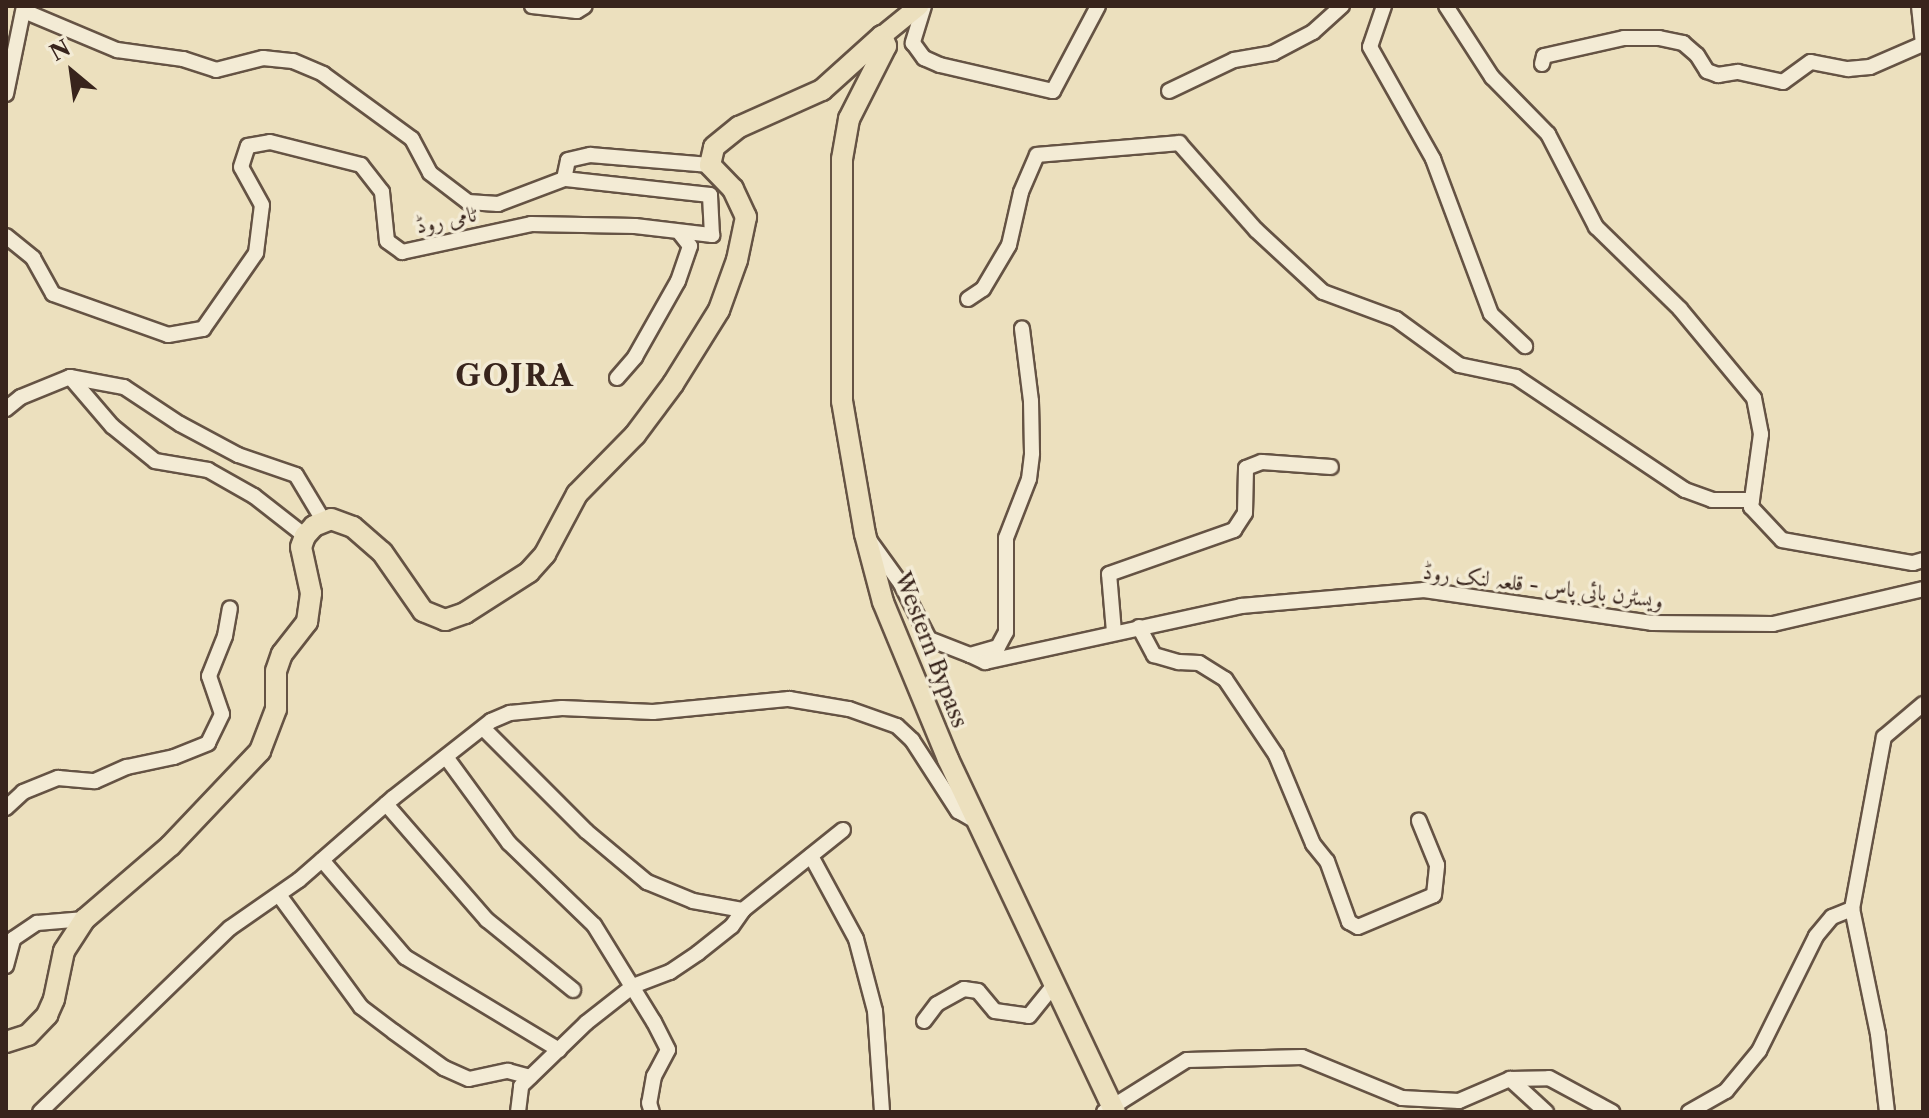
<!DOCTYPE html>
<html>
<head>
<meta charset="utf-8">
<style>
  body { margin:0 }
  #map { position:relative; width:1929px; height:1118px; overflow:hidden; background:#ece0be; font-family:"Libre Caslon Text",Amiri,serif }
  div>[style] { position:absolute }
  [style*='--x'] { left:calc(var(--x)*1px); top:calc(var(--y)*1px); width:calc(var(--w)*1px); rotate:calc(var(--a)*1deg) }
  .roads { filter:drop-shadow(2px 0 #655344) drop-shadow(-2px 0 #655344) drop-shadow(0 2px #655344) drop-shadow(0 -2px #655344) }
  .minor>* { height:14px; margin:-7px; padding:0 7px; transform-origin:7px; border-radius:7px; background:#f3ebd5 }
  .major>* { height:18px; margin:-9px; padding:0 9px; transform-origin:9px; border-radius:9px; background:#ece0be }
  .highway>* { height:20px; margin:-10px; padding:0 10px; transform-origin:10px; border-radius:10px; background:#ece0be }
  span { translate:-50% -50%; white-space:nowrap; text-align:center; line-height:1.15; -webkit-text-stroke:7px #f3ebd5; paint-order:stroke }
  .street-label { font-size:22px; color:#38241c }
  .district-label { font-size:30px; color:#38241c; font-weight:700; letter-spacing:2px }
  .frame { position:absolute; inset:0; border:8px solid #38241c; pointer-events:none }
  .north { position:absolute; left:32px; top:32px; width:80px; height:80px; -webkit-text-stroke:6px #f3ebd5; paint-order:stroke; rotate:331deg; font-size:22px; font-weight:700; line-height:32px; text-align:center; color:#38241c }
  .north::after { content:''; display:block; margin:auto; width:28px; height:36px; background:#38241c; clip-path:polygon(50% 0,100% 100%,50% 72%,0 100%) }
</style>
</head>
<body>
<div id="map">
  <div class="roads">
    <div class="minor">
      <i style="--x:532;--y:6;--w:45;--a:6.3"></i>
      <i style="--x:577;--y:11;--w:9;--a:-32"></i>
      <i style="--x:924;--y:6;--w:39;--a:107"></i>
      <i style="--x:913;--y:43;--w:19;--a:54"></i>
      <i style="--x:924;--y:58;--w:17;--a:24"></i>
      <i style="--x:940;--y:65;--w:116;--a:13"></i>
      <i style="--x:1053;--y:91;--w:96;--a:-62.1"></i>
      <i style="--x:1384;--y:6;--w:43;--a:108.9"></i>
      <i style="--x:1370;--y:47;--w:129;--a:60.6"></i>
      <i style="--x:1433;--y:159;--w:165;--a:69.5"></i>
      <i style="--x:1491;--y:314;--w:47;--a:43.3"></i>
      <i style="--x:1446;--y:6;--w:85;--a:57.1"></i>
      <i style="--x:1492;--y:77;--w:80;--a:45.5"></i>
      <i style="--x:1548;--y:134;--w:105;--a:62.7"></i>
      <i style="--x:1596;--y:227;--w:117;--a:44.3"></i>
      <i style="--x:1680;--y:309;--w:116;--a:50.3"></i>
      <i style="--x:1754;--y:398;--w:37;--a:79"></i>
      <i style="--x:1761;--y:434;--w:74;--a:97.8"></i>
      <i style="--x:1751;--y:507;--w:45;--a:46.8"></i>
      <i style="--x:1782;--y:540;--w:133;--a:10"></i>
      <i style="--x:1913;--y:563;--w:10;--a:-17"></i>
      <i style="--x:1919;--y:6;--w:38;--a:84"></i>
      <i style="--x:24;--y:11;--w:101;--a:22.8"></i>
      <i style="--x:117;--y:50;--w:67;--a:7.8"></i>
      <i style="--x:183;--y:59;--w:35;--a:18"></i>
      <i style="--x:216;--y:70;--w:49;--a:-14.3"></i>
      <i style="--x:263;--y:58;--w:30;--a:6"></i>
      <i style="--x:293;--y:61;--w:33;--a:23"></i>
      <i style="--x:323;--y:74;--w:110;--a:36.1"></i>
      <i style="--x:412;--y:139;--w:38;--a:62"></i>
      <i style="--x:430;--y:173;--w:48;--a:37.3"></i>
      <i style="--x:468;--y:202;--w:30;--a:4"></i>
      <i style="--x:498;--y:204;--w:71;--a:-20.7"></i>
      <i style="--x:1542;--y:64;--w:8;--a:-76"></i>
      <i style="--x:1544;--y:56;--w:82;--a:-12.7"></i>
      <i style="--x:1624;--y:38;--w:35;--a:0"></i>
      <i style="--x:1659;--y:38;--w:25;--a:12"></i>
      <i style="--x:1683;--y:43;--w:18;--a:41"></i>
      <i style="--x:1697;--y:55;--w:19;--a:58"></i>
      <i style="--x:1707;--y:71;--w:12;--a:20"></i>
      <i style="--x:1718;--y:75;--w:20;--a:-9"></i>
      <i style="--x:1738;--y:72;--w:46;--a:12.5"></i>
      <i style="--x:1783;--y:82;--w:34;--a:-36"></i>
      <i style="--x:1811;--y:62;--w:38;--a:11"></i>
      <i style="--x:1848;--y:69;--w:22;--a:-5"></i>
      <i style="--x:1870;--y:67;--w:58;--a:-23.5"></i>
      <i style="--x:1169;--y:91;--w:72;--a:-25.5"></i>
      <i style="--x:1234;--y:60;--w:40;--a:-10"></i>
      <i style="--x:1273;--y:53;--w:45;--a:-27.7"></i>
      <i style="--x:1313;--y:32;--w:39;--a:-42"></i>
      <i style="--x:6;--y:94;--w:90;--a:-78.4"></i>
      <i style="--x:6;--y:236;--w:35;--a:39"></i>
      <i style="--x:33;--y:258;--w:41;--a:60.9"></i>
      <i style="--x:53;--y:294;--w:122;--a:19.6"></i>
      <i style="--x:168;--y:335;--w:36;--a:-10"></i>
      <i style="--x:203;--y:329;--w:93;--a:-55.1"></i>
      <i style="--x:256;--y:253;--w:48;--a:-82.9"></i>
      <i style="--x:262;--y:205;--w:43;--a:-118.9"></i>
      <i style="--x:241;--y:167;--w:22;--a:-72"></i>
      <i style="--x:248;--y:146;--w:22;--a:-10"></i>
      <i style="--x:270;--y:142;--w:94;--a:14.2"></i>
      <i style="--x:361;--y:165;--w:34;--a:52"></i>
      <i style="--x:382;--y:192;--w:49;--a:84.2"></i>
      <i style="--x:387;--y:241;--w:19;--a:36"></i>
      <i style="--x:402;--y:252;--w:132;--a:-12.2"></i>
      <i style="--x:531;--y:224;--w:104;--a:1.1"></i>
      <i style="--x:635;--y:226;--w:78;--a:6.7"></i>
      <i style="--x:712;--y:235;--w:40;--a:-92.9"></i>
      <i style="--x:710;--y:195;--w:147;--a:-173.7"></i>
      <i style="--x:564;--y:179;--w:19;--a:-78"></i>
      <i style="--x:568;--y:160;--w:23;--a:-13"></i>
      <i style="--x:590;--y:155;--w:120;--a:4.8"></i>
      <i style="--x:968;--y:299;--w:18;--a:-34"></i>
      <i style="--x:983;--y:289;--w:51;--a:-59.4"></i>
      <i style="--x:1009;--y:245;--w:54;--a:-77.2"></i>
      <i style="--x:1021;--y:192;--w:40;--a:-66.6"></i>
      <i style="--x:1037;--y:155;--w:143;--a:-4.8"></i>
      <i style="--x:1179;--y:143;--w:116;--a:48.5"></i>
      <i style="--x:1256;--y:230;--w:91;--a:42.8"></i>
      <i style="--x:1323;--y:292;--w:78;--a:20.3"></i>
      <i style="--x:1396;--y:319;--w:78;--a:36.1"></i>
      <i style="--x:1459;--y:365;--w:58;--a:11.9"></i>
      <i style="--x:1516;--y:377;--w:203;--a:33.8"></i>
      <i style="--x:1685;--y:490;--w:29;--a:20"></i>
      <i style="--x:1712;--y:500;--w:40;--a:0"></i>
      <i style="--x:70;--y:377;--w:65;--a:49.4"></i>
      <i style="--x:112;--y:426;--w:55;--a:39.1"></i>
      <i style="--x:155;--y:461;--w:54;--a:9.6"></i>
      <i style="--x:208;--y:470;--w:53;--a:29.5"></i>
      <i style="--x:254;--y:496;--w:65;--a:38.1"></i>
      <i style="--x:617;--y:378;--w:28;--a:-49"></i>
      <i style="--x:635;--y:357;--w:87;--a:-60.5"></i>
      <i style="--x:678;--y:281;--w:37;--a:-71"></i>
      <i style="--x:690;--y:246;--w:16;--a:-128"></i>
      <i style="--x:6;--y:409;--w:19;--a:-39"></i>
      <i style="--x:21;--y:397;--w:53;--a:-22.2"></i>
      <i style="--x:70;--y:377;--w:55;--a:10.5"></i>
      <i style="--x:124;--y:387;--w:67;--a:33.5"></i>
      <i style="--x:180;--y:424;--w:66;--a:28.1"></i>
      <i style="--x:238;--y:455;--w:61;--a:19"></i>
      <i style="--x:296;--y:475;--w:52;--a:59"></i>
      <i style="--x:870;--y:541;--w:53;--a:54.2"></i>
      <i style="--x:901;--y:584;--w:62;--a:63"></i>
      <i style="--x:929;--y:639;--w:44;--a:21.3"></i>
      <i style="--x:970;--y:655;--w:29;--a:-16"></i>
      <i style="--x:998;--y:647;--w:17;--a:-62"></i>
      <i style="--x:1006;--y:632;--w:94;--a:-90"></i>
      <i style="--x:1006;--y:538;--w:63;--a:-68.7"></i>
      <i style="--x:1029;--y:479;--w:26;--a:-83"></i>
      <i style="--x:1032;--y:453;--w:52;--a:-91.1"></i>
      <i style="--x:1031;--y:401;--w:73;--a:-97.1"></i>
      <i style="--x:1139;--y:627;--w:32;--a:62"></i>
      <i style="--x:1154;--y:655;--w:26;--a:16"></i>
      <i style="--x:1179;--y:662;--w:20;--a:3"></i>
      <i style="--x:1199;--y:663;--w:31;--a:32"></i>
      <i style="--x:1225;--y:679;--w:92;--a:56.1"></i>
      <i style="--x:1276;--y:755;--w:96;--a:67.4"></i>
      <i style="--x:1313;--y:844;--w:22;--a:51"></i>
      <i style="--x:1327;--y:861;--w:65;--a:70.2"></i>
      <i style="--x:1349;--y:922;--w:10;--a:29"></i>
      <i style="--x:1358;--y:927;--w:82;--a:-22.8"></i>
      <i style="--x:1434;--y:895;--w:30;--a:-84"></i>
      <i style="--x:1437;--y:865;--w:48;--a:-112.2"></i>
      <i style="--x:1114;--y:632;--w:58;--a:-94.9"></i>
      <i style="--x:1109;--y:574;--w:133;--a:-19.4"></i>
      <i style="--x:1234;--y:530;--w:20;--a:-57"></i>
      <i style="--x:1245;--y:513;--w:45;--a:-88.7"></i>
      <i style="--x:1246;--y:468;--w:17;--a:-21"></i>
      <i style="--x:1262;--y:462;--w:69;--a:4.1"></i>
      <i style="--x:970;--y:655;--w:17;--a:25"></i>
      <i style="--x:985;--y:662;--w:262;--a:-12.3"></i>
      <i style="--x:1241;--y:606;--w:184;--a:-5"></i>
      <i style="--x:1424;--y:590;--w:230;--a:8.2"></i>
      <i style="--x:1652;--y:623;--w:121;--a:0.5"></i>
      <i style="--x:1773;--y:624;--w:154;--a:-13.1"></i>
      <i style="--x:483;--y:728;--w:146;--a:45"></i>
      <i style="--x:586;--y:831;--w:80;--a:39.9"></i>
      <i style="--x:647;--y:882;--w:50;--a:22.4"></i>
      <i style="--x:693;--y:901;--w:51;--a:10.2"></i>
      <i style="--x:446;--y:757;--w:107;--a:53.8"></i>
      <i style="--x:509;--y:843;--w:118;--a:44"></i>
      <i style="--x:594;--y:925;--w:114;--a:58.3"></i>
      <i style="--x:654;--y:1022;--w:31;--a:63"></i>
      <i style="--x:668;--y:1050;--w:30;--a:118"></i>
      <i style="--x:654;--y:1076;--w:27;--a:100"></i>
      <i style="--x:649;--y:1103;--w:9;--a:72"></i>
      <i style="--x:386;--y:804;--w:154;--a:49"></i>
      <i style="--x:487;--y:920;--w:111;--a:39.1"></i>
      <i style="--x:6;--y:808;--w:23;--a:-43"></i>
      <i style="--x:23;--y:792;--w:38;--a:-22"></i>
      <i style="--x:58;--y:778;--w:37;--a:5"></i>
      <i style="--x:95;--y:781;--w:35;--a:-24"></i>
      <i style="--x:127;--y:767;--w:48;--a:-12"></i>
      <i style="--x:174;--y:757;--w:37;--a:-22"></i>
      <i style="--x:208;--y:743;--w:32;--a:-64"></i>
      <i style="--x:222;--y:714;--w:40;--a:-108.9"></i>
      <i style="--x:209;--y:676;--w:43;--a:-68.2"></i>
      <i style="--x:225;--y:636;--w:28;--a:-80"></i>
      <i style="--x:811;--y:856;--w:94;--a:61.5"></i>
      <i style="--x:856;--y:939;--w:74;--a:75.2"></i>
      <i style="--x:875;--y:1011;--w:101;--a:86"></i>
      <i style="--x:322;--y:860;--w:128;--a:49.4"></i>
      <i style="--x:405;--y:957;--w:180;--a:31.1"></i>
      <i style="--x:279;--y:895;--w:139;--a:53.8"></i>
      <i style="--x:361;--y:1007;--w:41;--a:37.1"></i>
      <i style="--x:394;--y:1032;--w:62;--a:35.8"></i>
      <i style="--x:444;--y:1068;--w:27;--a:24"></i>
      <i style="--x:469;--y:1079;--w:40;--a:-12"></i>
      <i style="--x:508;--y:1071;--w:23;--a:15"></i>
      <i style="--x:6;--y:966;--w:28;--a:-75"></i>
      <i style="--x:13;--y:939;--w:29;--a:-34"></i>
      <i style="--x:37;--y:923;--w:48;--a:-4.8"></i>
      <i style="--x:924;--y:1021;--w:21;--a:-53"></i>
      <i style="--x:937;--y:1004;--w:31;--a:-29"></i>
      <i style="--x:964;--y:989;--w:14;--a:8"></i>
      <i style="--x:978;--y:991;--w:26;--a:50"></i>
      <i style="--x:995;--y:1011;--w:34;--a:8"></i>
      <i style="--x:1029;--y:1016;--w:38;--a:-51"></i>
      <i style="--x:1510;--y:1079;--w:49;--a:42.5"></i>
      <i style="--x:40;--y:1112;--w:264;--a:-44.1"></i>
      <i style="--x:230;--y:928;--w:84;--a:-34.8"></i>
      <i style="--x:299;--y:880;--w:125;--a:-41.1"></i>
      <i style="--x:393;--y:798;--w:125;--a:-38.2"></i>
      <i style="--x:491;--y:721;--w:21;--a:-23"></i>
      <i style="--x:510;--y:713;--w:52;--a:-5.5"></i>
      <i style="--x:562;--y:708;--w:91;--a:2.5"></i>
      <i style="--x:653;--y:712;--w:137;--a:-5.5"></i>
      <i style="--x:789;--y:699;--w:61;--a:9.5"></i>
      <i style="--x:849;--y:709;--w:51;--a:19.5"></i>
      <i style="--x:897;--y:726;--w:21;--a:43"></i>
      <i style="--x:912;--y:740;--w:85;--a:57.1"></i>
      <i style="--x:958;--y:811;--w:22;--a:30"></i>
      <i style="--x:518;--y:1112;--w:26;--a:-83"></i>
      <i style="--x:521;--y:1086;--w:91;--a:-44.1"></i>
      <i style="--x:586;--y:1023;--w:60;--a:-38.2"></i>
      <i style="--x:633;--y:986;--w:40;--a:-21"></i>
      <i style="--x:670;--y:972;--w:34;--a:-34"></i>
      <i style="--x:698;--y:953;--w:43;--a:-38.5"></i>
      <i style="--x:732;--y:926;--w:19;--a:-55"></i>
      <i style="--x:743;--y:910;--w:128;--a:-38.7"></i>
      <i style="--x:1104;--y:1112;--w:98;--a:-32.1"></i>
      <i style="--x:1187;--y:1060;--w:115;--a:-1.5"></i>
      <i style="--x:1302;--y:1057;--w:108;--a:22.3"></i>
      <i style="--x:1402;--y:1098;--w:57;--a:3"></i>
      <i style="--x:1459;--y:1101;--w:56;--a:-23.3"></i>
      <i style="--x:1510;--y:1079;--w:39;--a:-1"></i>
      <i style="--x:1549;--y:1078;--w:72;--a:28.4"></i>
      <i style="--x:1689;--y:1112;--w:43;--a:-29.6"></i>
      <i style="--x:1726;--y:1091;--w:52;--a:-50.5"></i>
      <i style="--x:1759;--y:1051;--w:128;--a:-63.6"></i>
      <i style="--x:1816;--y:936;--w:25;--a:-50"></i>
      <i style="--x:1832;--y:917;--w:22;--a:-22"></i>
      <i style="--x:1887;--y:1112;--w:79;--a:-96.6"></i>
      <i style="--x:1878;--y:1034;--w:128;--a:-101.7"></i>
      <i style="--x:1852;--y:909;--w:175;--a:-79.5"></i>
      <i style="--x:1884;--y:737;--w:51;--a:-40.2"></i>
    </div>
    <div class="major">
      <i style="--x:882;--y:36;--w:48;--a:-39"></i>
    </div>
    <div class="highway">
      <i style="--x:6;--y:1042;--w:23;--a:-18"></i>
      <i style="--x:28;--y:1035;--w:28;--a:-46"></i>
      <i style="--x:47;--y:1015;--w:17;--a:-66"></i>
      <i style="--x:54;--y:999;--w:49;--a:-78.2"></i>
      <i style="--x:64;--y:951;--w:38;--a:-57"></i>
      <i style="--x:85;--y:919;--w:112;--a:-40.7"></i>
      <i style="--x:170;--y:846;--w:131;--a:-46.5"></i>
      <i style="--x:260;--y:751;--w:45;--a:-69.1"></i>
      <i style="--x:276;--y:709;--w:38;--a:-90"></i>
      <i style="--x:276;--y:671;--w:18;--a:-71"></i>
      <i style="--x:282;--y:654;--w:41;--a:-52"></i>
      <i style="--x:307;--y:622;--w:29;--a:-82"></i>
      <i style="--x:311;--y:593;--w:47;--a:-102.3"></i>
      <i style="--x:301;--y:547;--w:12;--a:-70"></i>
      <i style="--x:305;--y:536;--w:13;--a:-48"></i>
      <i style="--x:314;--y:526;--w:18;--a:-22"></i>
      <i style="--x:331;--y:519;--w:23;--a:20"></i>
      <i style="--x:353;--y:527;--w:38;--a:41"></i>
      <i style="--x:382;--y:552;--w:72;--a:55.2"></i>
      <i style="--x:423;--y:611;--w:24;--a:22"></i>
      <i style="--x:445;--y:620;--w:21;--a:-19"></i>
      <i style="--x:465;--y:613;--w:76;--a:-32.6"></i>
      <i style="--x:529;--y:572;--w:24;--a:-48"></i>
      <i style="--x:545;--y:554;--w:68;--a:-61.9"></i>
      <i style="--x:577;--y:494;--w:83;--a:-45.5"></i>
      <i style="--x:635;--y:435;--w:64;--a:-53.3"></i>
      <i style="--x:673;--y:384;--w:87;--a:-58.1"></i>
      <i style="--x:719;--y:310;--w:53;--a:-70.2"></i>
      <i style="--x:737;--y:260;--w:44;--a:-78.2"></i>
      <i style="--x:746;--y:217;--w:31;--a:-115"></i>
      <i style="--x:733;--y:189;--w:33;--a:-134"></i>
      <i style="--x:710;--y:165;--w:18;--a:-77"></i>
      <i style="--x:714;--y:147;--w:32;--a:-39"></i>
      <i style="--x:739;--y:127;--w:91;--a:-24"></i>
      <i style="--x:822;--y:90;--w:81;--a:-42"></i>
      <i style="--x:882;--y:36;--w:11;--a:68"></i>
      <i style="--x:886;--y:46;--w:82;--a:116.9"></i>
      <i style="--x:849;--y:119;--w:41;--a:99.9"></i>
      <i style="--x:842;--y:159;--w:242;--a:90"></i>
      <i style="--x:842;--y:401;--w:135;--a:80.2"></i>
      <i style="--x:865;--y:534;--w:70;--a:75.2"></i>
      <i style="--x:883;--y:602;--w:170;--a:67.5"></i>
      <i style="--x:948;--y:759;--w:391;--a:64.7"></i>
    </div>
  </div>
  <div class="street-label">
    <span style="left:446px;top:220px;rotate:-12deg">ٹامی روڈ</span>
    <span style="left:1543px;top:586px;rotate:7deg">ویسٹرن بائی پاس - قلعہ لنک روڈ</span>
    <span style="left:931px;top:650px;rotate:69deg">Western Bypass</span>
  </div>
  <div class="district-label">
    <span style="left:515px;top:376px">GOJRA</span>
  </div>
  <div class="frame"></div>
  <div class="north">N</div>
</div>
</body>
</html>
